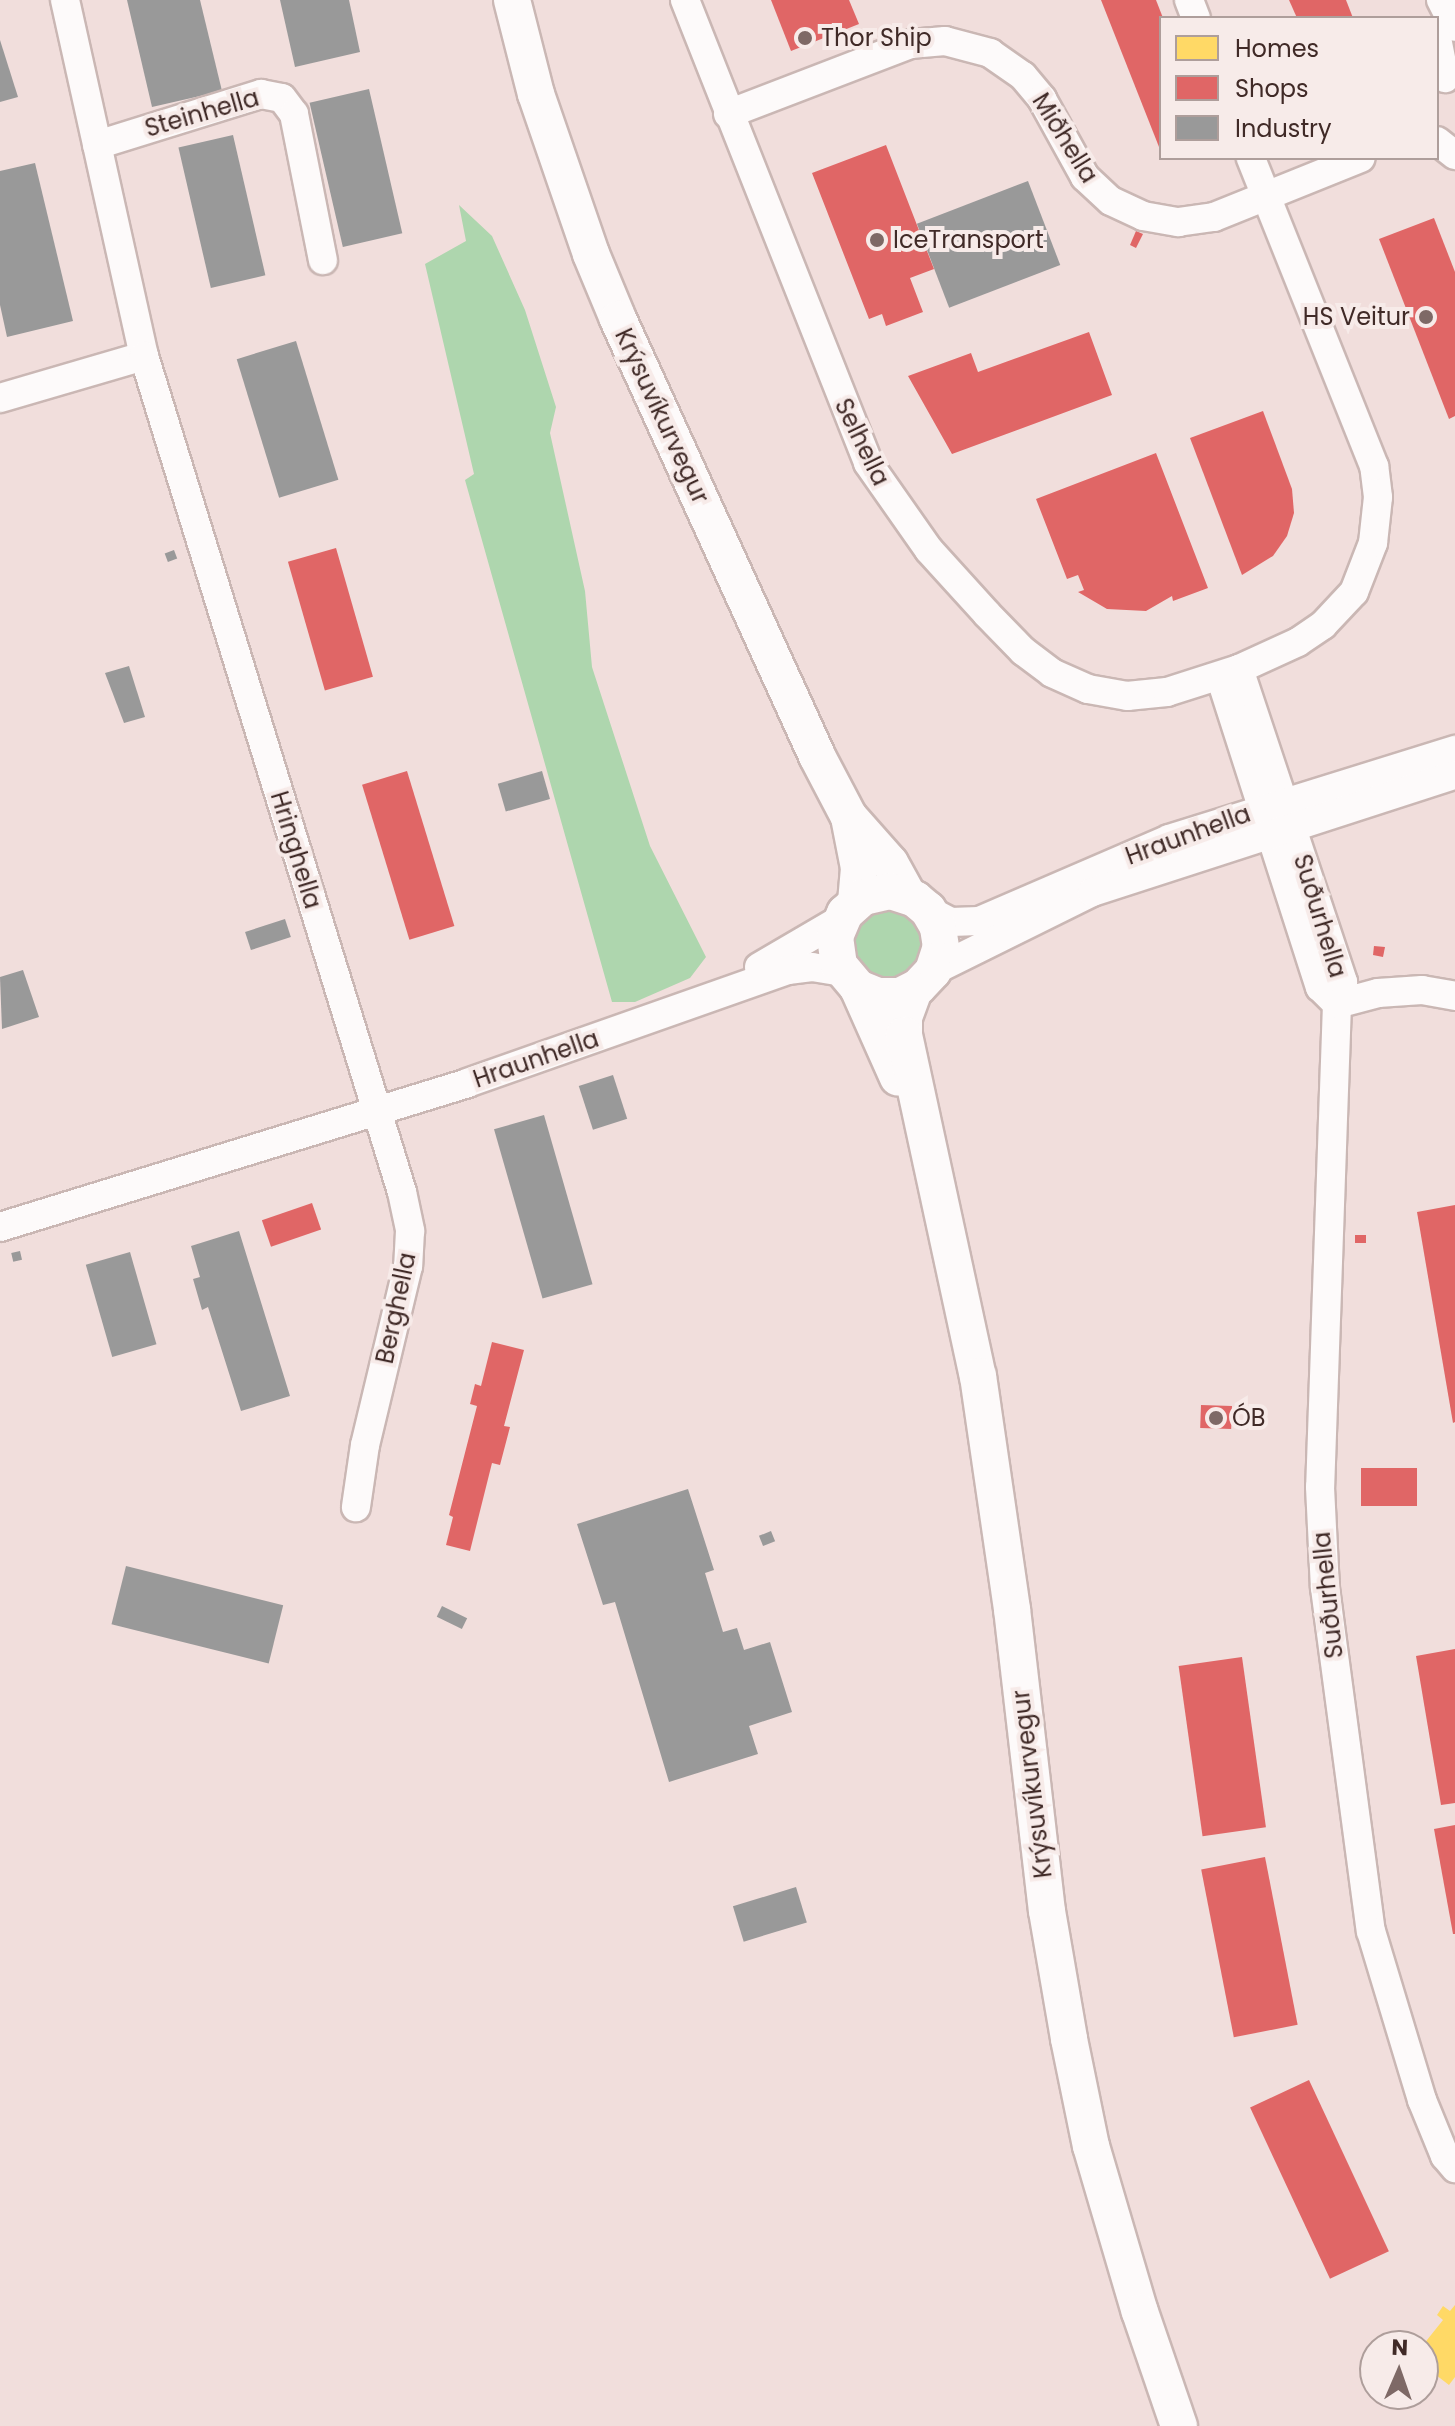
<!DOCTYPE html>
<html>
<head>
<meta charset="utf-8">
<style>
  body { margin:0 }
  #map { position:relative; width:1455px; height:2426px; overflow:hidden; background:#f1dedc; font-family:Poppins,sans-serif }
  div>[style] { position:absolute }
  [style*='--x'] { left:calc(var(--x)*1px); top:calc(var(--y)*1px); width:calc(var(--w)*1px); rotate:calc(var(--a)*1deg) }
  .green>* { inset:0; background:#aed6ae }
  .homes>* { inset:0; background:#ffd966 }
  .shops>* { inset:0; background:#e06666; transform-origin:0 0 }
  .industry>* { inset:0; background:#999; transform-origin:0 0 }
  .roads { filter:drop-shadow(2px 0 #cab7b4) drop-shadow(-2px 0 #cab7b4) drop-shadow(0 2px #cab7b4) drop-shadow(0 -2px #cab7b4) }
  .minor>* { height:28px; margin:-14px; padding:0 14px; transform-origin:14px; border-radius:14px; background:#fdfafa }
  .major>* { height:36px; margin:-18px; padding:0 18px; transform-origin:18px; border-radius:18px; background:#fdfafa }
  .dots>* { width:22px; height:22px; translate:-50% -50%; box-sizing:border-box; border:4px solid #f7ebe9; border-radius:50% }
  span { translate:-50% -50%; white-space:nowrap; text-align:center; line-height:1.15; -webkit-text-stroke:8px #f7ebe9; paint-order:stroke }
  .poi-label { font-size:24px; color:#402a27 }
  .left { translate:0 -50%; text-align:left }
  .right { translate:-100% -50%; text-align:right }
  .street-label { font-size:24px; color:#402a27 }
  .legend { position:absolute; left:1159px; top:16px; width:280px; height:144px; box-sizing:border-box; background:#f7ebe9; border:2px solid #ae9e9b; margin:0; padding:10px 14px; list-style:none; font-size:24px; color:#402a27 }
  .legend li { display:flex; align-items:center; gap:16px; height:40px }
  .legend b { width:40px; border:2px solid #ae9e9b }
  .north { position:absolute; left:1359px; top:2330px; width:80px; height:80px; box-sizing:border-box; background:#f7ebe9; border:2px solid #ae9e9b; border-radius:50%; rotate:2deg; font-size:22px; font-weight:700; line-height:32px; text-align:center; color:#402a27 }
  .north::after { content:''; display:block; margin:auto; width:28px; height:36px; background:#7e6966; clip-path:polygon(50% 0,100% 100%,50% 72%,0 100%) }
</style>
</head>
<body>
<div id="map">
  <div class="green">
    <i style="clip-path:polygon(459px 205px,492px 236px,525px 310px,556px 407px,550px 433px,585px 591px,592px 667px,650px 846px,706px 957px,690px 978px,635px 1002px,612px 1002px,465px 480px,474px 474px,425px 264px,466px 241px)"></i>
    <i style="clip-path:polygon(901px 907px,913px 914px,927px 949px,906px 980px,868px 979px,848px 947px,864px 913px)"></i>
  </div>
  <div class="homes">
    <i style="clip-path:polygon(1455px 2305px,1455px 2377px,1449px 2385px,1423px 2365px,1423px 2345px,1443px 2320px,1437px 2315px,1443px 2306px,1450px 2311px)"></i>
  </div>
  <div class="shops">
    <i style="clip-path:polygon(771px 0,849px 0,859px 24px,791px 51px)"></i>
    <i style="clip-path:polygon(1101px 0,1156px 0,1163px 18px,1161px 152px)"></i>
    <i style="clip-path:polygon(1289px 0,1346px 0,1353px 18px,1297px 18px)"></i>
    <i style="clip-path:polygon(886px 145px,934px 269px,910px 278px,923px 312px,886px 326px,882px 314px,869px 319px,812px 173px)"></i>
    <i style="clip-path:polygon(1434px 218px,1455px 272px,1455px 416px,1449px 419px,1379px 239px)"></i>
    <i style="clip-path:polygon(1136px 231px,1143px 234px,1136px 248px,1130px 245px)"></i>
    <i style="clip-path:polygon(1089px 332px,1112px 395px,952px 454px,908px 376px,971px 353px,978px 372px)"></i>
    <i style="clip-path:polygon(1263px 411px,1292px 489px,1294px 513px,1287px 536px,1273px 556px,1242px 575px,1190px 438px)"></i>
    <i style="clip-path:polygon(1156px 453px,1208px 588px,1173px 601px,1172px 596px,1146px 611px,1107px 609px,1078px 592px,1084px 590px,1078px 575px,1067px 579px,1036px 499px)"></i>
    <i style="left:336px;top:548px;width:134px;height:50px;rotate:74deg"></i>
    <i style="left:407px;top:771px;width:162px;height:47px;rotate:73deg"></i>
    <i style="clip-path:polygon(1374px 946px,1385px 947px,1383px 957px,1373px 955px)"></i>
    <i style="left:312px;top:1203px;width:28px;height:53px;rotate:71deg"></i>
    <i style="clip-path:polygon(1455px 1205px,1455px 1422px,1453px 1423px,1417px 1212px)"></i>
    <i style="left:1355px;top:1235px;width:11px;height:8px"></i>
    <i style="clip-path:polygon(492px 1342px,524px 1350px,504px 1426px,510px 1427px,500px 1465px,492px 1463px,470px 1551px,446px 1545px,453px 1517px,449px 1515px,477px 1406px,470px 1404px,475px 1384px,481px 1386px)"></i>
    <i style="left:1201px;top:1405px;width:31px;height:23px;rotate:2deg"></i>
    <i style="left:1417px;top:1468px;width:38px;height:56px;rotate:90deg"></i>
    <i style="clip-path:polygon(1455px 1649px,1455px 1803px,1441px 1805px,1416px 1656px)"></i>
    <i style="left:1242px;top:1657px;width:172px;height:64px;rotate:82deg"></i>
    <i style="clip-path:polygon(1455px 1825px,1455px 1934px,1453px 1934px,1434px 1829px)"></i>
    <i style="left:1265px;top:1857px;width:171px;height:65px;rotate:79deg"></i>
    <i style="left:1309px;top:2080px;width:189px;height:65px;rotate:65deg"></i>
  </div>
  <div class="industry">
    <i style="clip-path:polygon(127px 0,200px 0,222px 91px,152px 107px)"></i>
    <i style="clip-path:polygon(280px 0,349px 0,360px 52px,295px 67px)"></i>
    <i style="clip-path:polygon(0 40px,18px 97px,0 102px)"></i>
    <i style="left:369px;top:89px;width:148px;height:61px;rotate:77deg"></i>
    <i style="left:233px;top:135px;width:144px;height:56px;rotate:77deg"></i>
    <i style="clip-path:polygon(35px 163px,73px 321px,7px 337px,0 305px,0 171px)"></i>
    <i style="left:1028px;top:181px;width:90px;height:119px;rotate:69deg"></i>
    <i style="left:296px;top:341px;width:145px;height:62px;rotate:73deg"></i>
    <i style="left:174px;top:550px;width:9px;height:10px;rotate:69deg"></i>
    <i style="clip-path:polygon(129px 666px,145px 717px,124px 723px,105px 673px)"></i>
    <i style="left:542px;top:771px;width:29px;height:46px;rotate:74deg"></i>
    <i style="left:285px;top:919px;width:19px;height:42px;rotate:72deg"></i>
    <i style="clip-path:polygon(23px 970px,39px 1017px,2px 1029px,0 977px)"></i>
    <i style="left:613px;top:1075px;width:46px;height:36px;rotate:72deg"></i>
    <i style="left:544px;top:1115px;width:176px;height:52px;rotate:74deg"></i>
    <i style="clip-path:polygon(239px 1231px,290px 1396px,241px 1411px,208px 1307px,202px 1310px,193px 1279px,200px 1277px,191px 1246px)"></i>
    <i style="left:20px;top:1251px;width:9px;height:9px;rotate:77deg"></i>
    <i style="left:130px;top:1252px;width:96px;height:46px;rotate:74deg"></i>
    <i style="clip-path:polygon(688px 1489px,714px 1570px,705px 1573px,723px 1632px,737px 1628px,744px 1650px,770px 1642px,792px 1712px,749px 1726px,758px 1754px,669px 1782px,615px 1602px,603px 1605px,577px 1524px)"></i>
    <i style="left:771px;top:1531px;width:11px;height:13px;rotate:68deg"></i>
    <i style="left:126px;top:1566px;width:162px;height:60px;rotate:14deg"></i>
    <i style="left:442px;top:1606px;width:28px;height:12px;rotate:26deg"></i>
    <i style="left:796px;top:1887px;width:37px;height:66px;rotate:73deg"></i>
  </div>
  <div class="roads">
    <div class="minor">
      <i style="--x:65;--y:0;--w:365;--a:77.5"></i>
      <i style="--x:685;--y:0;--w:498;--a:68.4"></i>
      <i style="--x:868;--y:463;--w:106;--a:55"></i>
      <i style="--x:929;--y:550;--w:86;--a:47.8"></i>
      <i style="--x:987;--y:614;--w:52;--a:45.8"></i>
      <i style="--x:1023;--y:651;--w:36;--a:37"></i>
      <i style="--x:1052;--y:673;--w:39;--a:24"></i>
      <i style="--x:1088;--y:689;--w:40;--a:10"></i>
      <i style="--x:1127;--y:696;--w:40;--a:-5.7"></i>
      <i style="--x:1167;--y:692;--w:76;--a:-17.7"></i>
      <i style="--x:1239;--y:669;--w:65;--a:-24.6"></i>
      <i style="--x:1298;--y:642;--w:30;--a:-34"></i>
      <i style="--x:1323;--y:625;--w:45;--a:-46.8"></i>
      <i style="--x:1354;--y:592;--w:53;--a:-68.8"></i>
      <i style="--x:1373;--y:543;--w:46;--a:-83.8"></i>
      <i style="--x:1378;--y:497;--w:31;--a:-97"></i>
      <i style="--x:1374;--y:466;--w:332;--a:-111.8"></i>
      <i style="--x:1189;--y:0;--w:19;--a:69"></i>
      <i style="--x:1441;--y:0;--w:30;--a:63"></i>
      <i style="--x:1437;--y:38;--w:41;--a:78.7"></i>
      <i style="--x:728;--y:114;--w:195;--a:-21"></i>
      <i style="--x:910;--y:44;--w:35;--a:-5"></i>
      <i style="--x:945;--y:41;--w:47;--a:14.9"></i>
      <i style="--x:990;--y:53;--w:40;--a:34.9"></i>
      <i style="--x:1023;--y:76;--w:30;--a:50"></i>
      <i style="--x:1042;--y:99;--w:89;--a:61.1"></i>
      <i style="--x:1085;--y:177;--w:35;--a:43"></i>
      <i style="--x:1111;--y:201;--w:35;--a:25"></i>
      <i style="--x:1143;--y:216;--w:36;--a:10"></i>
      <i style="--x:1178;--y:222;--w:36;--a:-8"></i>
      <i style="--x:1214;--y:217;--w:158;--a:-21.9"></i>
      <i style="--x:1437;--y:141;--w:23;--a:38"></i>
      <i style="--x:97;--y:145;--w:172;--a:-17.3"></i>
      <i style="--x:261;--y:94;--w:21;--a:11"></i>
      <i style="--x:282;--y:98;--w:20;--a:53"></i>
      <i style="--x:294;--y:114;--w:149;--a:78.8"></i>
      <i style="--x:0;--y:398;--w:150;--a:-16.3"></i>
      <i style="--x:144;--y:356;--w:875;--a:72.85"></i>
      <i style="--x:402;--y:1192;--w:40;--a:78"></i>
      <i style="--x:410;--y:1231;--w:35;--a:93"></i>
      <i style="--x:408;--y:1266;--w:184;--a:103.5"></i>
      <i style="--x:365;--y:1445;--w:63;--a:98.3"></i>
      <i style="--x:1239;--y:669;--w:330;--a:71.6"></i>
      <i style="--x:1343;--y:982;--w:23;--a:105"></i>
      <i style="--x:1337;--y:1004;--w:483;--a:92"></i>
      <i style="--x:1320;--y:1487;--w:101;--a:87.2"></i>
      <i style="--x:1325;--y:1588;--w:346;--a:82.4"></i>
      <i style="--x:1371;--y:1931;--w:177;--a:73.2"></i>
      <i style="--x:1422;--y:2100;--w:61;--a:67.7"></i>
      <i style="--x:1445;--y:2156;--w:16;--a:50"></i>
      <i style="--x:1220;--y:676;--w:327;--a:72.2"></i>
      <i style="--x:1320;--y:987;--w:24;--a:45"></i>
      <i style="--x:928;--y:910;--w:26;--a:28"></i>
      <i style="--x:951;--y:922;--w:28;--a:-2"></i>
      <i style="--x:979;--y:921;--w:207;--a:-23.3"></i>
      <i style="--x:1169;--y:839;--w:300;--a:-17.3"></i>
      <i style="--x:759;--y:967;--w:95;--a:-30.3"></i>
      <i style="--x:933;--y:971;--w:178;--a:-26.4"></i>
      <i style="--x:1092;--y:892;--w:381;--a:-17.9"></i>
      <i style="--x:1337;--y:1004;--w:42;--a:-15"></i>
      <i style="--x:1378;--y:993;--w:44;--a:-3.9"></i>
      <i style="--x:1422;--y:990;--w:34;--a:10"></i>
      <i style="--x:0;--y:1227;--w:489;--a:-17.1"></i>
      <i style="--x:467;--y:1083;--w:340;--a:-19.4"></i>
      <i style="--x:788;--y:970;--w:24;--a:-7"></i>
      <i style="--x:812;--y:967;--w:31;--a:9"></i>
    </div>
    <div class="major">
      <i style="--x:512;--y:0;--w:97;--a:75.7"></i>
      <i style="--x:536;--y:94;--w:169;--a:71"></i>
      <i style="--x:591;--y:254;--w:70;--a:67.4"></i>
      <i style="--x:618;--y:319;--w:480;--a:65.5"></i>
      <i style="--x:817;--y:756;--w:69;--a:62.3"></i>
      <i style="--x:849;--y:817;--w:52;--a:78.9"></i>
      <i style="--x:859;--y:868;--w:34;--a:95"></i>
      <i style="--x:850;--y:818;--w:60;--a:48.4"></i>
      <i style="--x:890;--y:863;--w:37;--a:61"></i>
      <i style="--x:858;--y:988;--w:22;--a:22"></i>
      <i style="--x:878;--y:996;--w:22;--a:0"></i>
      <i style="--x:900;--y:996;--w:20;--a:-27"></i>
      <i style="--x:918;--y:987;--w:22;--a:-47"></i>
      <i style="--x:933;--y:971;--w:25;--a:-72"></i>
      <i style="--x:941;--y:947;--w:20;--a:-99"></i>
      <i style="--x:938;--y:927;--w:20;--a:-120"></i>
      <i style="--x:928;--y:910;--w:17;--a:-140"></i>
      <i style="--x:915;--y:899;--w:26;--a:-162"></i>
      <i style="--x:890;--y:891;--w:28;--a:167"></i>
      <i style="--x:863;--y:897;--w:24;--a:138"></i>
      <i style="--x:845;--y:913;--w:26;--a:113"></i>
      <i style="--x:835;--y:937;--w:28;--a:82"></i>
      <i style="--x:839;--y:965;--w:30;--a:50"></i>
      <i style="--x:858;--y:988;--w:98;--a:66"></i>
      <i style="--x:914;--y:990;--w:30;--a:110"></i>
      <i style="--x:904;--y:1018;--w:17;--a:90"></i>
      <i style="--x:904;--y:1035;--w:349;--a:77.8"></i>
      <i style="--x:978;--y:1376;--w:235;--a:81.7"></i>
      <i style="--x:1012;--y:1609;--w:304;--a:83.4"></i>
      <i style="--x:1047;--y:1911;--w:130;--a:80.2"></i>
      <i style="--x:1069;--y:2039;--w:109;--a:78.4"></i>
      <i style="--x:1091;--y:2146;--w:173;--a:73.6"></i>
      <i style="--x:1140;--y:2312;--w:120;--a:71.1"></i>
    </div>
  </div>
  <div class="dots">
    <i style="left:805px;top:38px;background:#7e6966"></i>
    <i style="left:877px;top:240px;background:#7e6966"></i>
    <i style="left:1426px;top:317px;background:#7e6966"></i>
    <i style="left:1216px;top:1418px;background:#7e6966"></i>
  </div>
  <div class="poi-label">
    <span class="left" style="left:821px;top:38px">Thor Ship</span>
    <span class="left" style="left:893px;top:240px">IceTransport</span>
    <span class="right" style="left:1410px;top:317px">HS Veitur</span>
    <span class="left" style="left:1232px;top:1418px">ÓB</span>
  </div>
  <div class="street-label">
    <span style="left:202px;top:113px;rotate:-16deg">Steinhella</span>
    <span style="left:1065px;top:138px;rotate:58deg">Miðhella</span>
    <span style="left:662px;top:416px;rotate:65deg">Krýsuvíkurvegur</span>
    <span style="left:862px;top:442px;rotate:64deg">Selhella</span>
    <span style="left:1188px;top:835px;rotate:-20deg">Hraunhella</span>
    <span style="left:296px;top:850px;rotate:73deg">Hringhella</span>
    <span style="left:1320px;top:916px;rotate:73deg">Suðurhella</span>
    <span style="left:536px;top:1059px;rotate:-19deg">Hraunhella</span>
    <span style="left:396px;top:1308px;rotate:-78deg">Berghella</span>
    <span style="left:1328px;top:1595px;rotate:-96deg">Suðurhella</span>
    <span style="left:1032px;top:1784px;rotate:-97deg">Krýsuvíkurvegur</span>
  </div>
  <ul class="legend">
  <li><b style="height:22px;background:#ffd966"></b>Homes</li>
  <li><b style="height:22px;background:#e06666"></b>Shops</li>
  <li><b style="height:22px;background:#999"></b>Industry</li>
  </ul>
  <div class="north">N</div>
</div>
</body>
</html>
